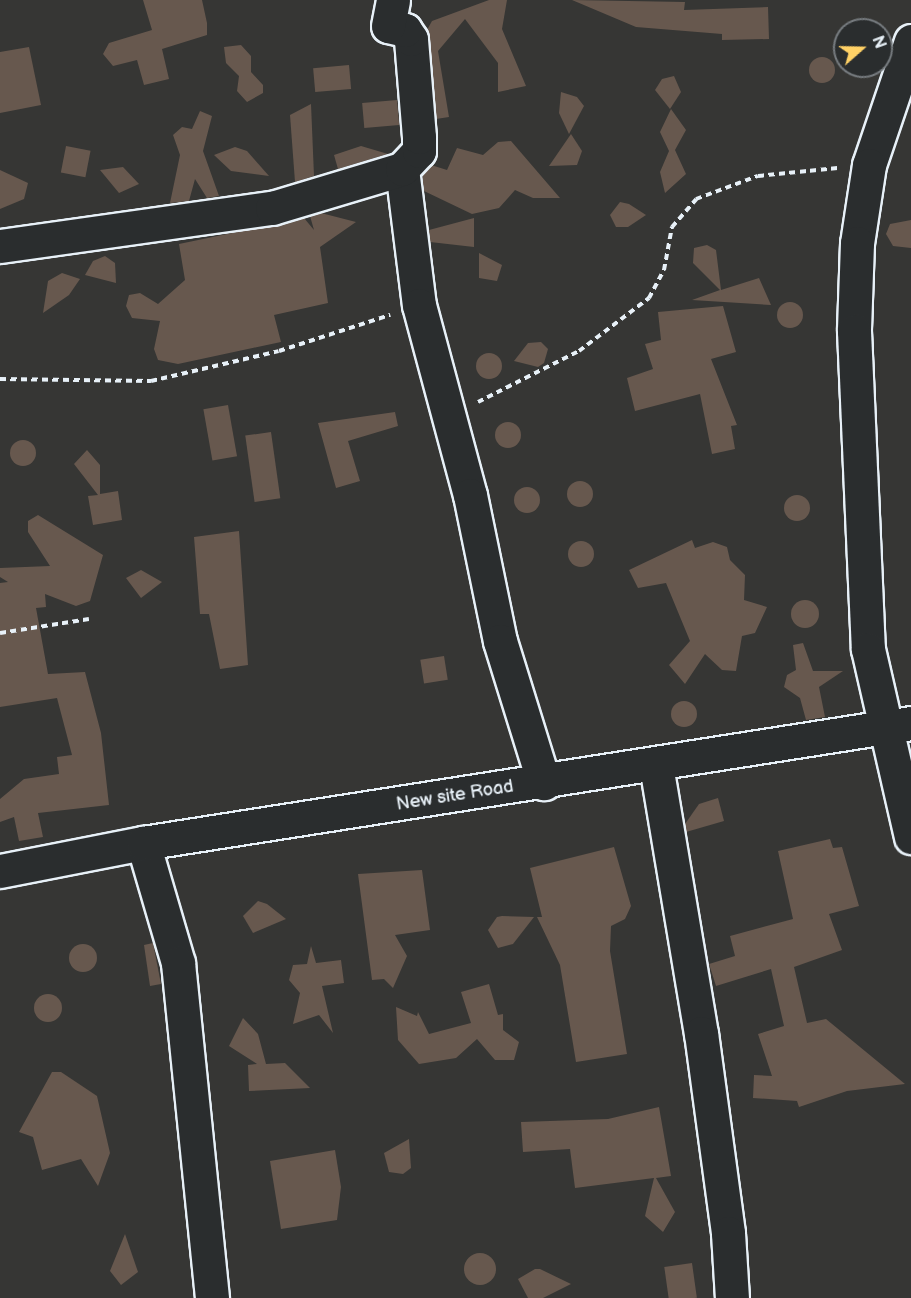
<!DOCTYPE html>
<html>
<head>
<meta charset="utf-8">
<style>
  body { margin:0 }
  #map { position:relative; width:911px; height:1298px; overflow:hidden; background:#363634; font-family:"Balsamiq Sans",sans-serif }
  div>[style] { position:absolute }
  [style*='--x'] { left:calc(var(--x)*1px); top:calc(var(--y)*1px); width:calc(var(--w)*1px); rotate:calc(var(--a)*1deg) }
  .building>* { inset:0; background:#67584e; transform-origin:0 0 }
  .round { border-radius:50% }
  .path>* { height:4px; margin-top:-2px; transform-origin:0; background:repeating-linear-gradient(90deg,#e8f1f8 0 6px,transparent 0 10.5px) }
  .roads { filter:drop-shadow(2px 0 #e8f1f8) drop-shadow(-2px 0 #e8f1f8) drop-shadow(0 2px #e8f1f8) drop-shadow(0 -2px #e8f1f8) }
  .minor>* { height:33px; margin:-16.5px; padding:0 16.5px; transform-origin:16.5px; border-radius:16.5px; background:#2a2d2e }
  span { translate:-50% -50%; white-space:nowrap; text-align:center; line-height:1.15; -webkit-text-stroke:6px #2a2d2e; paint-order:stroke }
  .street-label { font-size:18px; color:#e8f1f8 }
  .north { position:absolute; left:833px; top:18px; width:60px; height:60px; box-sizing:border-box; background:#2a2d2e; border:2px solid #767b7f; border-radius:50%; rotate:70deg; font-size:16px; font-weight:700; line-height:24px; text-align:center; color:#e8f1f8 }
  .north::after { content:''; display:block; margin:auto; width:21px; height:27px; background:#ffd166; clip-path:polygon(50% 0,100% 100%,50% 72%,0 100%) }
</style>
</head>
<body>
<div id="map">
  <div class="building">
    <i style="clip-path:polygon(143px 0,202px 0,207px 23px,207px 35px,162px 49px,169px 79px,144px 85px,137px 60px,113px 66px,103px 54px,109px 43px,152px 30px)"></i>
    <i style="clip-path:polygon(489px 0,507px 0,502px 29px,526px 86px,498px 92px,498px 63px,465px 19px,438px 51px,449px 117px,436px 119px,427px 30px,432px 21px)"></i>
    <i style="clip-path:polygon(572px 0,685px 2px,684px 10px,768px 7px,769px 39px,722px 40px,722px 34px,636px 27px)"></i>
    <i style="clip-path:polygon(241px 45px,251px 56px,251px 72px,263px 85px,263px 93px,247px 102px,237px 91px,239px 76px,226px 63px,224px 47px)"></i>
    <i style="clip-path:polygon(29px 47px,41px 105px,0 113px,0 52px)"></i>
    <i class="round" style="left:809px;top:57px;width:26px;height:26px"></i>
    <i style="left:349px;top:65px;width:24px;height:36px;rotate:85deg"></i>
    <i style="clip-path:polygon(674px 76px,681px 92px,670px 109px,655px 90px,662px 79px)"></i>
    <i style="clip-path:polygon(561px 92px,577px 97px,584px 106px,569px 134px,559px 113px)"></i>
    <i style="left:397px;top:100px;width:25px;height:35px;rotate:85deg"></i>
    <i style="clip-path:polygon(311px 104px,314px 176px,295px 182px,290px 115px)"></i>
    <i style="clip-path:polygon(671px 109px,686px 130px,675px 150px,686px 174px,665px 193px,660px 172px,669px 151px,660px 132px)"></i>
    <i style="clip-path:polygon(200px 111px,212px 116px,203px 151px,219px 196px,207px 198px,195px 179px,189px 201px,170px 203px,180px 155px,173px 135px,182px 127px,192px 129px)"></i>
    <i style="clip-path:polygon(571px 134px,582px 151px,577px 165px,549px 166px)"></i>
    <i style="clip-path:polygon(511px 141px,560px 198px,533px 198px,515px 190px,499px 208px,472px 214px,424px 191px,422px 175px,431px 165px,447px 170px,457px 148px,483px 155px,498px 142px)"></i>
    <i style="left:66px;top:146px;width:25px;height:27px;rotate:11deg"></i>
    <i style="clip-path:polygon(361px 146px,388px 154px,338px 169px,334px 155px)"></i>
    <i style="clip-path:polygon(235px 147px,247px 151px,269px 176px,231px 171px,214px 155px)"></i>
    <i style="clip-path:polygon(123px 167px,139px 184px,119px 193px,100px 170px)"></i>
    <i style="clip-path:polygon(0 170px,28px 183px,24px 199px,0 209px)"></i>
    <i style="clip-path:polygon(620px 202px,629px 204px,646px 215px,628px 227px,616px 227px,610px 215px)"></i>
    <i style="clip-path:polygon(321px 213px,356px 222px,320px 247px,328px 303px,274px 315px,281px 342px,178px 364px,158px 360px,154px 349px,160px 321px,132px 318px,126px 306px,129px 295px,140px 293px,158px 304px,185px 280px,179px 244px,304px 218px,314px 230px,310px 216px)"></i>
    <i style="clip-path:polygon(474px 218px,474px 247px,430px 242px,429px 230px)"></i>
    <i style="clip-path:polygon(911px 220px,911px 248px,893px 246px,886px 234px,890px 224px)"></i>
    <i style="clip-path:polygon(707px 245px,716px 250px,721px 290px,759px 278px,771px 305px,692px 300px,720px 290px,693px 263px,694px 248px)"></i>
    <i style="clip-path:polygon(479px 253px,502px 265px,497px 281px,479px 278px)"></i>
    <i style="clip-path:polygon(105px 256px,115px 263px,116px 283px,85px 275px,93px 261px)"></i>
    <i style="clip-path:polygon(62px 273px,80px 279px,69px 295px,43px 313px,48px 281px)"></i>
    <i class="round" style="left:777px;top:302px;width:26px;height:26px"></i>
    <i style="clip-path:polygon(723px 306px,736px 352px,711px 359px,737px 425px,731px 426px,735px 449px,712px 454px,700px 394px,635px 411px,627px 378px,653px 369px,645px 344px,661px 340px,658px 312px)"></i>
    <i style="clip-path:polygon(541px 342px,548px 349px,544px 363px,538px 367px,514px 361px,528px 343px)"></i>
    <i class="round" style="left:476px;top:353px;width:26px;height:26px"></i>
    <i style="left:228px;top:405px;width:52px;height:25px;rotate:80deg"></i>
    <i style="clip-path:polygon(395px 412px,398px 426px,348px 441px,360px 481px,336px 488px,318px 423px)"></i>
    <i class="round" style="left:495px;top:422px;width:26px;height:26px"></i>
    <i style="left:271px;top:432px;width:67px;height:26px;rotate:82deg"></i>
    <i class="round" style="left:10px;top:440px;width:26px;height:26px"></i>
    <i style="clip-path:polygon(87px 450px,100px 465px,100px 494px,118px 491px,122px 520px,93px 525px,88px 496px,98px 495px,74px 464px)"></i>
    <i class="round" style="left:567px;top:481px;width:26px;height:26px"></i>
    <i class="round" style="left:514px;top:487px;width:26px;height:26px"></i>
    <i class="round" style="left:784px;top:495px;width:26px;height:26px"></i>
    <i style="clip-path:polygon(38px 515px,103px 555px,90px 601px,76px 606px,45px 594px,46px 607px,36px 608px,48px 674px,85px 672px,101px 733px,109px 805px,38px 813px,43px 837px,19px 841px,14px 817px,0 822px,0 799px,24px 779px,59px 774px,57px 757px,72px 755px,57px 698px,0 707px,0 583px,8px 582px,0 577px,0 568px,50px 566px,28px 532px,28px 521px)"></i>
    <i style="clip-path:polygon(239px 531px,248px 665px,220px 669px,209px 614px,200px 614px,194px 537px)"></i>
    <i style="clip-path:polygon(692px 540px,695px 548px,713px 542px,727px 547px,730px 560px,745px 575px,744px 600px,767px 607px,755px 633px,742px 636px,736px 671px,722px 670px,705px 654px,685px 684px,669px 665px,690px 641px,666px 583px,638px 588px,629px 570px)"></i>
    <i class="round" style="left:568px;top:541px;width:26px;height:26px"></i>
    <i style="clip-path:polygon(141px 570px,162px 582px,141px 598px,126px 578px)"></i>
    <i class="round" style="left:791px;top:600px;width:28px;height:28px"></i>
    <i style="clip-path:polygon(803px 643px,813px 671px,843px 671px,819px 687px,825px 717px,806px 720px,800px 698px,784px 687px,787px 675px,796px 670px,793px 645px)"></i>
    <i style="left:444px;top:656px;width:24px;height:24px;rotate:81deg"></i>
    <i class="round" style="left:671px;top:701px;width:26px;height:26px"></i>
    <i style="clip-path:polygon(718px 798px,724px 821px,686px 832px,685px 824px,699px 804px)"></i>
    <i style="clip-path:polygon(830px 839px,833px 848px,842px 847px,859px 906px,829px 914px,842px 950px,794px 967px,807px 1023px,826px 1019px,905px 1084px,847px 1091px,799px 1107px,797px 1101px,753px 1098px,754px 1075px,772px 1076px,758px 1034px,784px 1026px,771px 969px,716px 986px,709px 964px,735px 956px,730px 936px,793px 919px,778px 851px)"></i>
    <i style="clip-path:polygon(614px 847px,631px 906px,625px 919px,611px 926px,610px 951px,627px 1054px,576px 1062px,560px 965px,537px 917px,542px 917px,530px 868px)"></i>
    <i style="clip-path:polygon(422px 870px,430px 930px,395px 935px,407px 956px,393px 988px,384px 979px,372px 980px,358px 874px)"></i>
    <i style="clip-path:polygon(258px 901px,267px 904px,286px 919px,253px 933px,243px 916px)"></i>
    <i style="clip-path:polygon(497px 917px,502px 916px,534px 917px,513px 944px,498px 948px,488px 930px)"></i>
    <i style="clip-path:polygon(153px 943px,161px 984px,150px 986px,144px 945px)"></i>
    <i class="round" style="left:69px;top:944px;width:28px;height:28px"></i>
    <i style="clip-path:polygon(311px 946px,316px 963px,341px 960px,344px 983px,322px 986px,333px 1033px,319px 1015px,293px 1024px,300px 993px,289px 980px,293px 965px,307px 964px)"></i>
    <i style="clip-path:polygon(489px 984px,498px 1015px,503px 1014px,503px 1030px,519px 1042px,514px 1060px,495px 1060px,477px 1039px,456px 1058px,419px 1064px,398px 1040px,396px 1007px,417px 1016px,418px 1012px,429px 1034px,471px 1023px,461px 992px)"></i>
    <i class="round" style="left:34px;top:994px;width:28px;height:28px"></i>
    <i style="clip-path:polygon(243px 1018px,258px 1034px,266px 1064px,285px 1063px,310px 1088px,249px 1091px,248px 1065px,257px 1064px,229px 1046px)"></i>
    <i style="clip-path:polygon(52px 1072px,61px 1072px,97px 1096px,110px 1153px,98px 1186px,81px 1159px,42px 1170px,33px 1137px,19px 1132px)"></i>
    <i style="clip-path:polygon(659px 1107px,671px 1176px,656px 1178px,675px 1212px,663px 1232px,645px 1216px,654px 1178px,575px 1188px,570px 1149px,523px 1152px,521px 1122px,608px 1119px)"></i>
    <i style="clip-path:polygon(409px 1139px,411px 1168px,403px 1174px,389px 1172px,384px 1153px)"></i>
    <i style="clip-path:polygon(335px 1150px,341px 1187px,337px 1220px,281px 1229px,270px 1161px)"></i>
    <i style="clip-path:polygon(125px 1234px,138px 1272px,121px 1285px,110px 1271px)"></i>
    <i class="round" style="left:464px;top:1253px;width:32px;height:32px"></i>
    <i style="left:692px;top:1263px;width:35px;height:28px;rotate:82deg"></i>
    <i style="clip-path:polygon(535px 1269px,540px 1269px,571px 1284px,543px 1298px,528px 1298px,518px 1279px)"></i>
  </div>
  <div class="path">
    <i style="--x:0;--y:379;--w:151;--a:0.8"></i>
    <i style="--x:151;--y:381;--w:131;--a:-13.2"></i>
    <i style="--x:279;--y:351;--w:117;--a:-18"></i>
    <i style="--x:478;--y:402;--w:113;--a:-26.8"></i>
    <i style="--x:579;--y:351;--w:88;--a:-37.1"></i>
    <i style="--x:649;--y:298;--w:32;--a:-62"></i>
    <i style="--x:664;--y:270;--w:44;--a:-79.5"></i>
    <i style="--x:672;--y:227;--w:37;--a:-49"></i>
    <i style="--x:696;--y:199;--w:66;--a:-20.4"></i>
    <i style="--x:758;--y:176;--w:80;--a:-5.7"></i>
    <i style="--x:0;--y:633;--w:90;--a:-8.9"></i>
  </div>
  <div class="roads">
    <div class="minor">
      <i style="--x:911;--y:41;--w:131;--a:108.7"></i>
      <i style="--x:869;--y:165;--w:79;--a:98.7"></i>
      <i style="--x:857;--y:243;--w:88;--a:92"></i>
      <i style="--x:854;--y:331;--w:318;--a:87.5"></i>
      <i style="--x:868;--y:649;--w:193;--a:77.1"></i>
      <i style="--x:402;--y:169;--w:137;--a:82.9"></i>
      <i style="--x:419;--y:305;--w:197;--a:75"></i>
      <i style="--x:470;--y:495;--w:149;--a:78.4"></i>
      <i style="--x:500;--y:641;--w:149;--a:72.8"></i>
      <i style="--x:0;--y:246;--w:275;--a:-8"></i>
      <i style="--x:272;--y:208;--w:136;--a:-16.7"></i>
      <i style="--x:402;--y:169;--w:25;--a:-47"></i>
      <i style="--x:419;--y:151;--w:14;--a:-90"></i>
      <i style="--x:419;--y:137;--w:98;--a:-94.7"></i>
      <i style="--x:411;--y:39;--w:11;--a:-124"></i>
      <i style="--x:405;--y:30;--w:17;--a:-167"></i>
      <i style="--x:388;--y:26;--w:26;--a:-79"></i>
      <i style="--x:656;--y:765;--w:272;--a:80.5"></i>
      <i style="--x:701;--y:1033;--w:202;--a:82.3"></i>
      <i style="--x:728;--y:1233;--w:65;--a:86.5"></i>
      <i style="--x:143;--y:843;--w:125;--a:73.7"></i>
      <i style="--x:178;--y:963;--w:337;--a:84.2"></i>
      <i style="--x:0;--y:871;--w:146;--a:-11.1"></i>
      <i style="--x:143;--y:843;--w:777;--a:-8.88"></i>
    </div>
  </div>
  <div class="street-label">
    <span style="left:455px;top:796px;rotate:-9deg">New site Road</span>
  </div>
  <div class="north">N</div>
</div>
</body>
</html>
